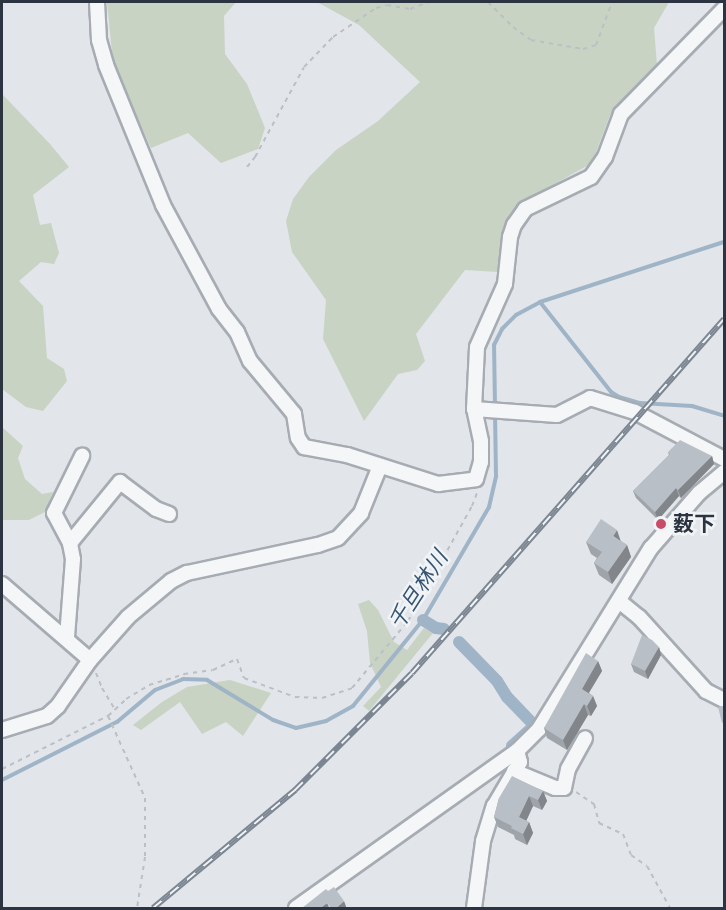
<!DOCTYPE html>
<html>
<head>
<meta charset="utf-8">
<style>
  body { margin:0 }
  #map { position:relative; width:726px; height:910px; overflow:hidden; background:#e2e5e9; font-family:Rubik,"Noto Sans JP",sans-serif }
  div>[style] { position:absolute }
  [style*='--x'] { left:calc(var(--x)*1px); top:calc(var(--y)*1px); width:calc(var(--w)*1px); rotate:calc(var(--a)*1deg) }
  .green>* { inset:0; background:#c8d3c3 }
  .stream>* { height:4px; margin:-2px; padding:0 2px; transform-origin:2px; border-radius:2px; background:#9fb5c7 }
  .canal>* { height:12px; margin:-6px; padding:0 6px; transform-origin:6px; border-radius:6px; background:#9fb5c7 }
  .path>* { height:2px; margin-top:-1px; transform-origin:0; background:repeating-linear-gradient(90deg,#bcc0c4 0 4.5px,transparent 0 9px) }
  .roads { filter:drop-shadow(2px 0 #a7acb3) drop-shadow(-2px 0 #a7acb3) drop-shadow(0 2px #a7acb3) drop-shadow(0 -2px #a7acb3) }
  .minor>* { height:14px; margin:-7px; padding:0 7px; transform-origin:7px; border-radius:7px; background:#f4f6f8 }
  .rail>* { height:6px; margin-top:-3px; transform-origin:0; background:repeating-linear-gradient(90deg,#f1f4f7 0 11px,#7c8692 0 22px); box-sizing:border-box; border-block:2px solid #7c8692 }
  .wall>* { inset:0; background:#9fa4aa }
  .shaded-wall>* { inset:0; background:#82868b }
  .building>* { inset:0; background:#b9bfc6 }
  .dots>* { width:16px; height:16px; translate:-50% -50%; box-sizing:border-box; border:3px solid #f1f4f7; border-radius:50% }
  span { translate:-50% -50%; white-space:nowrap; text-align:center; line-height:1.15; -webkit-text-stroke:5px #f1f4f7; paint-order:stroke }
  .poi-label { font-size:21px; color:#2b3440; font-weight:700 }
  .left { translate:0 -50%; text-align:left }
  .water-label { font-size:22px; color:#375572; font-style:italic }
  .frame { position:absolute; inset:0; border:3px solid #2b3440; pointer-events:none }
</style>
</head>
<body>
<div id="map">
  <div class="green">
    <i style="clip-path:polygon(107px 2px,236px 2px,224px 16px,225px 54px,247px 84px,265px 128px,258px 149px,221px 163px,188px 133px,151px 148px,113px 63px)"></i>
    <i style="clip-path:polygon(317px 2px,669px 2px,654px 28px,657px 65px,610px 115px,592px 163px,524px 201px,507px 225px,498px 272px,465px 270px,416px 334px,425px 361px,417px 370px,398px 374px,364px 421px,323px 339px,326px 300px,292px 252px,286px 221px,293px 199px,309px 177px,336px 150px,378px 121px,420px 82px,359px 25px)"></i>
    <i style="clip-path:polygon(2px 94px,50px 144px,69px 167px,33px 195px,40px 225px,51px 223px,59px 253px,54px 264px,41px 262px,19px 281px,43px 306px,47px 358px,64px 369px,67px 381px,43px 411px,26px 407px,2px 389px)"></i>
    <i style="clip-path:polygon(2px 427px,23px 446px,18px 458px,25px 479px,42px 494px,53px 492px,45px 512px,29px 520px,2px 520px)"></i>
    <i style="clip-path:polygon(369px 600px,378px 610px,394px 642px,407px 650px,424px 628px,433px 633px,369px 711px,363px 706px,381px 687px,370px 663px,367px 631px,358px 604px)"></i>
    <i style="clip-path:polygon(230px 680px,271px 693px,243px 736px,226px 722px,202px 734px,180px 702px,141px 730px,133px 725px,162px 702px,187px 687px)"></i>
  </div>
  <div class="stream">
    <i style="--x:540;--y:302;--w:115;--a:51.7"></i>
    <i style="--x:611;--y:392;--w:9;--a:32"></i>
    <i style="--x:619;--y:397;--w:22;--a:16"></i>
    <i style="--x:640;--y:403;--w:52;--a:3.3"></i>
    <i style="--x:692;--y:406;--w:34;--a:17"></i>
    <i style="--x:495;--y:406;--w:61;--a:-90.9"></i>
    <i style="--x:494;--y:345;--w:18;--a:-63"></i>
    <i style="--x:502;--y:329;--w:20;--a:-45"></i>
    <i style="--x:516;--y:315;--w:27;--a:-28"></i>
    <i style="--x:540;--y:302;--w:194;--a:-18.1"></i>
    <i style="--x:2;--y:780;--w:129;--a:-26.8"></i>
    <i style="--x:117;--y:722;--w:50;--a:-40.1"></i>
    <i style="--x:155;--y:690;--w:30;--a:-21"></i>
    <i style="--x:183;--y:679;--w:24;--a:2"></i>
    <i style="--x:207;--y:680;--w:77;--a:31.2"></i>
    <i style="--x:273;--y:720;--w:24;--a:19"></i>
    <i style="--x:296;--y:728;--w:31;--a:-13"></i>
    <i style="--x:326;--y:721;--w:31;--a:-29"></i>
    <i style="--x:353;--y:706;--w:111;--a:-50.9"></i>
    <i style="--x:423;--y:620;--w:131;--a:-59.7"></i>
    <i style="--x:489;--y:507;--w:32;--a:-77"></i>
    <i style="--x:496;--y:476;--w:62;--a:-90.9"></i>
  </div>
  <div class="canal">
    <i style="--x:423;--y:620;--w:15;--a:32"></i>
    <i style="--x:436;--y:628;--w:8;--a:7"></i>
    <i style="--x:459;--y:642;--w:54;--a:45.7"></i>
    <i style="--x:497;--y:681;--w:19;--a:58"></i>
    <i style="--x:507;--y:697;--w:36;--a:46"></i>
    <i style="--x:532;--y:723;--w:5;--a:90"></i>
    <i style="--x:532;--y:728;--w:27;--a:138"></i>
  </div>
  <div class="path">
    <i style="--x:488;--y:2;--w:35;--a:45"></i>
    <i style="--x:513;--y:27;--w:22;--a:36"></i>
    <i style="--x:531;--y:40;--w:53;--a:9.8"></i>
    <i style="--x:583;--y:49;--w:14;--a:-17"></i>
    <i style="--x:596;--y:45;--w:46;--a:-69.6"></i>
    <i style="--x:247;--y:167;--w:13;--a:-51"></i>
    <i style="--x:255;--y:157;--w:102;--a:-61.4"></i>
    <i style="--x:304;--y:67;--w:42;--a:-46"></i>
    <i style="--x:333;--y:37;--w:52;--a:-34"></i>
    <i style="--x:376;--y:8;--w:11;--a:-15"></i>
    <i style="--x:387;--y:5;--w:23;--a:10"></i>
    <i style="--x:410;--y:9;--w:20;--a:-20"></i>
    <i style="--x:96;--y:673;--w:16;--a:68"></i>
    <i style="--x:102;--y:688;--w:26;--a:59"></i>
    <i style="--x:108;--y:716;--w:90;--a:65.7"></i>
    <i style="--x:145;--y:798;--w:59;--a:90"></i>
    <i style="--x:145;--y:857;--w:52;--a:98.9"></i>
    <i style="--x:2;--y:769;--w:119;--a:-26.6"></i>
    <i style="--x:108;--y:716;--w:25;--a:-43"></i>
    <i style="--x:126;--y:699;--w:27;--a:-31"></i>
    <i style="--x:149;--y:685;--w:37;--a:-17"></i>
    <i style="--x:184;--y:674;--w:29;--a:-8"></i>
    <i style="--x:213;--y:670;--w:26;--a:-25"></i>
    <i style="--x:237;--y:659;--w:20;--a:70"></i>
    <i style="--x:244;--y:678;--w:54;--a:20.4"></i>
    <i style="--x:295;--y:697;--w:27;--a:2"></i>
    <i style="--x:322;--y:698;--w:32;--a:-18"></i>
    <i style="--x:352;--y:688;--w:87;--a:-50.1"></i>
    <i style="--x:408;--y:621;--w:132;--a:-60.9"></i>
    <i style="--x:472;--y:506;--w:17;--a:-69"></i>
    <i style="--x:576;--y:792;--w:22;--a:34"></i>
    <i style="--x:594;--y:804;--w:20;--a:75"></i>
    <i style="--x:599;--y:823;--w:26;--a:25"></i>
    <i style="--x:623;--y:834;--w:22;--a:69"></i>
    <i style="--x:631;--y:855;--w:19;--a:35"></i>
    <i style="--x:647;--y:866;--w:48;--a:61.3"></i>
  </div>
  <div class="roads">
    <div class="minor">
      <i style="--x:97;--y:2;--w:38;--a:87"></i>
      <i style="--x:99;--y:40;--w:26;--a:74"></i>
      <i style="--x:106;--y:65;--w:151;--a:67.8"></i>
      <i style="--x:163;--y:205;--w:118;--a:61.7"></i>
      <i style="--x:219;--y:309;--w:29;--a:52"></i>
      <i style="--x:237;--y:332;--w:32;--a:66"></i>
      <i style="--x:250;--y:361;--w:69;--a:50.3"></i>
      <i style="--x:294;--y:414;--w:24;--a:81"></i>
      <i style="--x:298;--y:438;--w:11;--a:56"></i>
      <i style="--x:304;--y:447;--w:44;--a:10.5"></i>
      <i style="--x:347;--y:455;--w:96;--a:17.7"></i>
      <i style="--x:438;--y:484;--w:38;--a:-7"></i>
      <i style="--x:476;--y:479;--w:18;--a:-74"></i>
      <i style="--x:481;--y:462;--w:21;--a:-90"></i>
      <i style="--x:481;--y:441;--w:33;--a:-102"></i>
      <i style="--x:474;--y:409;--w:62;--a:-87.2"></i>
      <i style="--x:477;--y:347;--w:69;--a:-66"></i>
      <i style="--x:505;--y:284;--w:47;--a:-83.9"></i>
      <i style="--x:510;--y:237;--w:13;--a:-72"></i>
      <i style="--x:514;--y:225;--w:19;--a:-55"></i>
      <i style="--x:525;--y:209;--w:73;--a:-25.9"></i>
      <i style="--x:591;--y:177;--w:24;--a:-55"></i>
      <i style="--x:605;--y:157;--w:46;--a:-69.6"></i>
      <i style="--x:621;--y:114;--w:147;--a:-45.6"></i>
      <i style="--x:474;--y:409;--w:83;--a:4.1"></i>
      <i style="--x:557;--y:415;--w:37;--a:-27"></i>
      <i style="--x:590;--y:398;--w:47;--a:17.3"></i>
      <i style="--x:635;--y:412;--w:101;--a:27.8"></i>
      <i style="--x:70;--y:543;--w:79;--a:-50.7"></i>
      <i style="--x:120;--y:482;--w:45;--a:36.9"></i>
      <i style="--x:156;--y:509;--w:14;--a:21"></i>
      <i style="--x:2;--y:584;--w:116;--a:40.8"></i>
      <i style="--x:619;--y:601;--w:26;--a:39"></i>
      <i style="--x:639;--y:617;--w:100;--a:47.8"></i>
      <i style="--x:706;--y:691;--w:20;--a:27"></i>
      <i style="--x:67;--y:637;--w:78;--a:-85.6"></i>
      <i style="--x:73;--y:559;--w:16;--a:-101"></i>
      <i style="--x:70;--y:543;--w:34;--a:-118"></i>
      <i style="--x:54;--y:513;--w:64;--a:-63.8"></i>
      <i style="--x:2;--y:730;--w:47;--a:-17.3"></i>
      <i style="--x:47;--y:716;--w:15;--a:-42"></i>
      <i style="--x:58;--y:706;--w:56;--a:-55.2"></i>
      <i style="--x:90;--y:660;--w:57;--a:-48.5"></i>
      <i style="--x:128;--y:617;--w:56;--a:-39.9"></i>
      <i style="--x:171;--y:581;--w:18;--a:-27"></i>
      <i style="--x:187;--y:573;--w:134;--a:-12.1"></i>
      <i style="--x:318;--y:545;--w:21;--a:-19"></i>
      <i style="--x:338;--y:538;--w:34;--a:-47"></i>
      <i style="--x:361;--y:513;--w:51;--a:-68"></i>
      <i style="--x:514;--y:771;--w:44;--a:22.5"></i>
      <i style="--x:555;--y:788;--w:9;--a:0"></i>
      <i style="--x:564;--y:788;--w:19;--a:-78"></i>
      <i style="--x:568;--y:769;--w:35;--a:-61"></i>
      <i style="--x:296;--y:908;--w:271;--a:-35.4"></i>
      <i style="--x:517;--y:751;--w:31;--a:-45"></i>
      <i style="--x:539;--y:729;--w:213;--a:-58.3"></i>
      <i style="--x:651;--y:548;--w:73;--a:-48.9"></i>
      <i style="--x:699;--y:493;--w:33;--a:-40"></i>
      <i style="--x:474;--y:908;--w:68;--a:-82.3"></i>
      <i style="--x:483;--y:841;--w:37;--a:-73"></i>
      <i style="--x:494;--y:806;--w:51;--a:-59.4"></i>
      <i style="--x:520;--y:762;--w:11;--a:-105"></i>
    </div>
  </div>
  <div class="rail">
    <i style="--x:153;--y:908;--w:185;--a:-39.7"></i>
    <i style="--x:295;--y:790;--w:165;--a:-45"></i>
    <i style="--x:412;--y:673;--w:472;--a:-48.6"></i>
  </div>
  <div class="wall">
    <i style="clip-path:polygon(668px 452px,712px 456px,714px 464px,681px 498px,679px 496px,658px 520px,636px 498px,633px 491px,669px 455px)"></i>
    <i style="clip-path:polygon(621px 541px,627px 545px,631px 557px,612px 584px,599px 575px,594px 563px,597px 558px,591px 554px,586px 542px)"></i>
    <i style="clip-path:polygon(659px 647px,661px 655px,648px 679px,634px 672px,631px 664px)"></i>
    <i style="clip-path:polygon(598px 661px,602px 671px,589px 693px,593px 696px,597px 706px,591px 716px,588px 715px,567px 750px,547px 738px,544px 728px)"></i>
    <i style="clip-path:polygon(543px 791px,547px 801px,542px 810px,533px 806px,526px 821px,529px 822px,533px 833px,527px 845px,515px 839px,514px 835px,498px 827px,494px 817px,499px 798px)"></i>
  </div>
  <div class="shaded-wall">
    <i style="clip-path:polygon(712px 456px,714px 464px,681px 498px,678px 490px)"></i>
    <i style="clip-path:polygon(676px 488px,679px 496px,658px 520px,655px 512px)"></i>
    <i style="clip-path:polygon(617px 530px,621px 542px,613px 536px)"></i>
    <i style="clip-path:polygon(627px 545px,631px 557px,612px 584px,608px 572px)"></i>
    <i style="clip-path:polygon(659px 647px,661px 655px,648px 679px,645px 671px)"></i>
    <i style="clip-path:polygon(598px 661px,602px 671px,585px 699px,582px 689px)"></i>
    <i style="clip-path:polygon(593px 696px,597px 706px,591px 716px,587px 706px)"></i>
    <i style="clip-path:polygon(584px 704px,588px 715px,567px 750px,563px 740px)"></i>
    <i style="clip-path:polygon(543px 791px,547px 801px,542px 810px,538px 800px)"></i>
    <i style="clip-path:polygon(529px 796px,533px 806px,523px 828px,519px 817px)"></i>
    <i style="clip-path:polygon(529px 822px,533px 833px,527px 845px,523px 834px)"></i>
    <i style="clip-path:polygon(344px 901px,347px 909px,335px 909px)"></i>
    <i style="clip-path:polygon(327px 903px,330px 909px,319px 909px)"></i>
  </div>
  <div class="building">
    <i style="clip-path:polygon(680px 440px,712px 456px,678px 490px,676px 488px,655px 512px,633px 491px,670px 454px,668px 452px)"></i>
    <i style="clip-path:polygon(601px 519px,617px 530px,613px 536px,627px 545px,608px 572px,594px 563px,602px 552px,586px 542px)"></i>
    <i style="clip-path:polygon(642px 635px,652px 640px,659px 647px,645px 671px,631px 664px)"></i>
    <i style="clip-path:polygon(586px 653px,598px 661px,582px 689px,593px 696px,587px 706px,584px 704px,563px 740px,544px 728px)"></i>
    <i style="clip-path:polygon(724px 706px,724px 722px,722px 723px,718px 707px)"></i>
    <i style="clip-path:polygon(512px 776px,543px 791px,538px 800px,529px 796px,519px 817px,529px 822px,523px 834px,511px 828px,512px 826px,494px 817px,499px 798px)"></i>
    <i style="clip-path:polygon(334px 887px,344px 901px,335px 909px,332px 909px,327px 903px,319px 909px,302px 908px,326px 889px,328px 891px)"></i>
  </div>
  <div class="dots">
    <i style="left:661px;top:524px;background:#c84d67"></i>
  </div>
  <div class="poi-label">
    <span class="left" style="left:673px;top:524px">薮下</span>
  </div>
  <div class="water-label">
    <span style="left:418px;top:590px;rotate:-57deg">千旦林川</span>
  </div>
  <div class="frame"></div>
</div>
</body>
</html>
